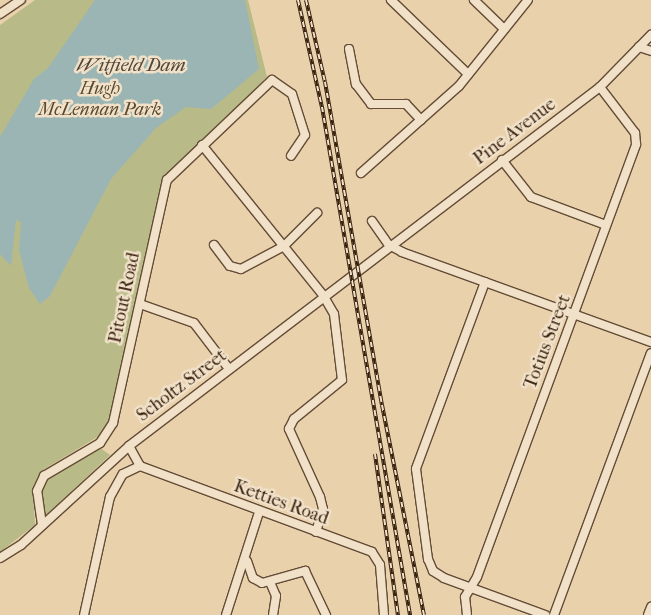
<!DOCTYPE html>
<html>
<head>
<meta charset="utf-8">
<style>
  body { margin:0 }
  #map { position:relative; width:651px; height:615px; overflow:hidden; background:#e9d1ac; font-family:"IM FELL French Canon",serif }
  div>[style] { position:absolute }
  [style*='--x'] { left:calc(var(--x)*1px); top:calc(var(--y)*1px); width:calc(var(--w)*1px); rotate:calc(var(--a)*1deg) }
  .green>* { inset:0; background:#b8bb88 }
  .water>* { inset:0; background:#9ab5b3 }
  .roads { filter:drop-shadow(1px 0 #644c36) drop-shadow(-1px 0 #644c36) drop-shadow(0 1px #644c36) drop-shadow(0 -1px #644c36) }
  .minor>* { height:8px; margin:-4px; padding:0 4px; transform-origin:4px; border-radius:4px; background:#f1e1c9 }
  .rail>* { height:4px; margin-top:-2px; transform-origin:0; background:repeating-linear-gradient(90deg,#f1e1c9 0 5.5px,#37200e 0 11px); box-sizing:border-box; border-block:1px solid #37200e }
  span { translate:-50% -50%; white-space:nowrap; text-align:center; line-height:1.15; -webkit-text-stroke:5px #f1e1c9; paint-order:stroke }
  .park-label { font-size:18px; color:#57472c; font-style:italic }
  .street-label { font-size:18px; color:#37200e }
  .water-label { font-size:19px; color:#504537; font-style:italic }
</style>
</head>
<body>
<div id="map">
  <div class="green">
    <i style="clip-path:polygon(35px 0,248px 0,267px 77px,164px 179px,113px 420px,99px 436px,43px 470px,33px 486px,35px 525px,0 552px,0 25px)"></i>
    <i style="clip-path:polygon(99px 447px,110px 455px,43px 518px,42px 484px,48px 476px)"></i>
  </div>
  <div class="water">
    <i style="clip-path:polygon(95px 0,245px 0,259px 69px,211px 109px,186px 107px,156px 128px,111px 179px,50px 296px,40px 304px,29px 288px,19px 250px,21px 222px,16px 220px,11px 266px,0 254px,0 137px,34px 79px,48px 68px)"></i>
  </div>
  <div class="roads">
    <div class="minor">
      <i style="--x:391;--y:0;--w:107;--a:43.9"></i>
      <i style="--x:474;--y:0;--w:42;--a:44"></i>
      <i style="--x:0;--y:14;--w:25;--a:-34"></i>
      <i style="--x:639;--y:47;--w:13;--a:18"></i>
      <i style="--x:349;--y:49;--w:36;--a:79"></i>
      <i style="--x:356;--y:84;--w:25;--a:53"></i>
      <i style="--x:371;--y:104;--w:35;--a:0"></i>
      <i style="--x:406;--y:104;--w:22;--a:47"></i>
      <i style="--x:202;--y:145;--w:193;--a:51.1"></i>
      <i style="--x:323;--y:295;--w:22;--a:60"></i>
      <i style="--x:334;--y:314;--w:66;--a:83.1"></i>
      <i style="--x:342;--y:380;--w:62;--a:140.9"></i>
      <i style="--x:294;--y:419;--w:11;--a:117"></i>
      <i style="--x:289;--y:429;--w:75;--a:65.5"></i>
      <i style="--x:320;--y:497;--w:12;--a:76"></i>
      <i style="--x:323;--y:509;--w:24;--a:107"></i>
      <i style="--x:502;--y:160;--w:47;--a:51.9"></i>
      <i style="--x:531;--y:197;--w:80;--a:20.5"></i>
      <i style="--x:361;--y:173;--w:131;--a:-41.6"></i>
      <i style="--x:459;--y:86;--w:110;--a:-51.3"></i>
      <i style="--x:372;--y:221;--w:29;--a:55"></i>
      <i style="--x:389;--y:245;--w:15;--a:28"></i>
      <i style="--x:402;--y:252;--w:265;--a:19.9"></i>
      <i style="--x:214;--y:245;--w:26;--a:53"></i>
      <i style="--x:230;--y:266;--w:11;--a:15"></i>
      <i style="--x:241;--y:269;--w:49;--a:-28.1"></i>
      <i style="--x:284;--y:246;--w:47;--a:-45"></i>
      <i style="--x:485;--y:282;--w:199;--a:110.3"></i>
      <i style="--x:416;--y:469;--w:91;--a:82.4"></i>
      <i style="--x:428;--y:559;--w:13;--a:67"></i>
      <i style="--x:433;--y:571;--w:13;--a:32"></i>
      <i style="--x:444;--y:578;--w:108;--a:20.1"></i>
      <i style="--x:140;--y:304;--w:57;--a:19.4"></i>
      <i style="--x:194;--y:323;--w:58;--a:52.7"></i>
      <i style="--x:129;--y:446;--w:23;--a:61"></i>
      <i style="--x:140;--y:466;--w:247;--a:20.3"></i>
      <i style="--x:372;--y:552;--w:15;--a:58"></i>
      <i style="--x:380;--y:565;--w:50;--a:85.4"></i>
      <i style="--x:42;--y:525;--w:34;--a:-98"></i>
      <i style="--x:37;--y:491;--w:17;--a:-65"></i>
      <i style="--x:44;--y:476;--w:65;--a:-30.5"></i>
      <i style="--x:100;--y:443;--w:24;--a:-57"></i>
      <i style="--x:113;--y:423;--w:249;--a:-77.5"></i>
      <i style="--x:167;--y:180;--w:145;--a:-43.6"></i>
      <i style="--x:272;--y:80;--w:24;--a:35"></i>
      <i style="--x:292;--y:94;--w:43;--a:72.4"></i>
      <i style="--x:305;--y:135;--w:25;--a:124"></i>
      <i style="--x:0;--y:558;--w:25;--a:-32"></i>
      <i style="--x:21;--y:545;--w:147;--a:-42.5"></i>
      <i style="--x:129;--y:446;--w:592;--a:-37.31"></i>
      <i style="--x:600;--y:87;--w:73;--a:-45.6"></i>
      <i style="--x:247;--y:561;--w:18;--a:71"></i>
      <i style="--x:253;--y:578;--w:10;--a:29"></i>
      <i style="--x:262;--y:583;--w:45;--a:-15.6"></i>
      <i style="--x:305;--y:571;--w:49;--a:64.5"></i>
      <i style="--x:270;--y:582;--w:15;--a:67"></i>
      <i style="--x:276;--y:596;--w:19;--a:99"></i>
      <i style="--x:84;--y:615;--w:121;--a:-77.6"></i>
      <i style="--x:110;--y:497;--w:26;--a:-61"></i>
      <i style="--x:123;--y:474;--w:19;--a:-25"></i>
      <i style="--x:226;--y:615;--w:108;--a:-72.2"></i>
      <i style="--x:467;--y:615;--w:18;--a:-96"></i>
      <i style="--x:465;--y:597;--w:23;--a:-59"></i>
      <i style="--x:477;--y:577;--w:461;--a:-69.8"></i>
      <i style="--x:636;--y:144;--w:11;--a:-95"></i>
      <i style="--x:635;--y:133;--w:58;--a:-127.3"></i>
      <i style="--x:554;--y:615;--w:279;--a:-69.7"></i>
      <i style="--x:648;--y:615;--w:9;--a:-69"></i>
    </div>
  </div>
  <div class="rail">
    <i style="--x:298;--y:0;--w:110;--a:77.4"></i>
    <i style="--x:322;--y:107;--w:516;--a:80.17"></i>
    <i style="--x:306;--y:0;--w:84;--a:77"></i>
    <i style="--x:325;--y:82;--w:328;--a:80"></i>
    <i style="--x:382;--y:405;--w:214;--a:78.7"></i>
    <i style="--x:375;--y:454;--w:163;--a:81.9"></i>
  </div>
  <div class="park-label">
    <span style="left:100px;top:100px">Hugh<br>McLennan Park</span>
  </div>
  <div class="street-label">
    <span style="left:515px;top:132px;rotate:-37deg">Pine Avenue</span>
    <span style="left:125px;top:298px;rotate:-78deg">Pitout Road</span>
    <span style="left:548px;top:342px;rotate:-69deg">Totius Street</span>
    <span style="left:182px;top:386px;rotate:-37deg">Scholtz Street</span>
    <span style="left:281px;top:503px;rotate:20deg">Ketties Road</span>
  </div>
  <div class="water-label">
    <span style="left:131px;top:66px">Witfield Dam</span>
  </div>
</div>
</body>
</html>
